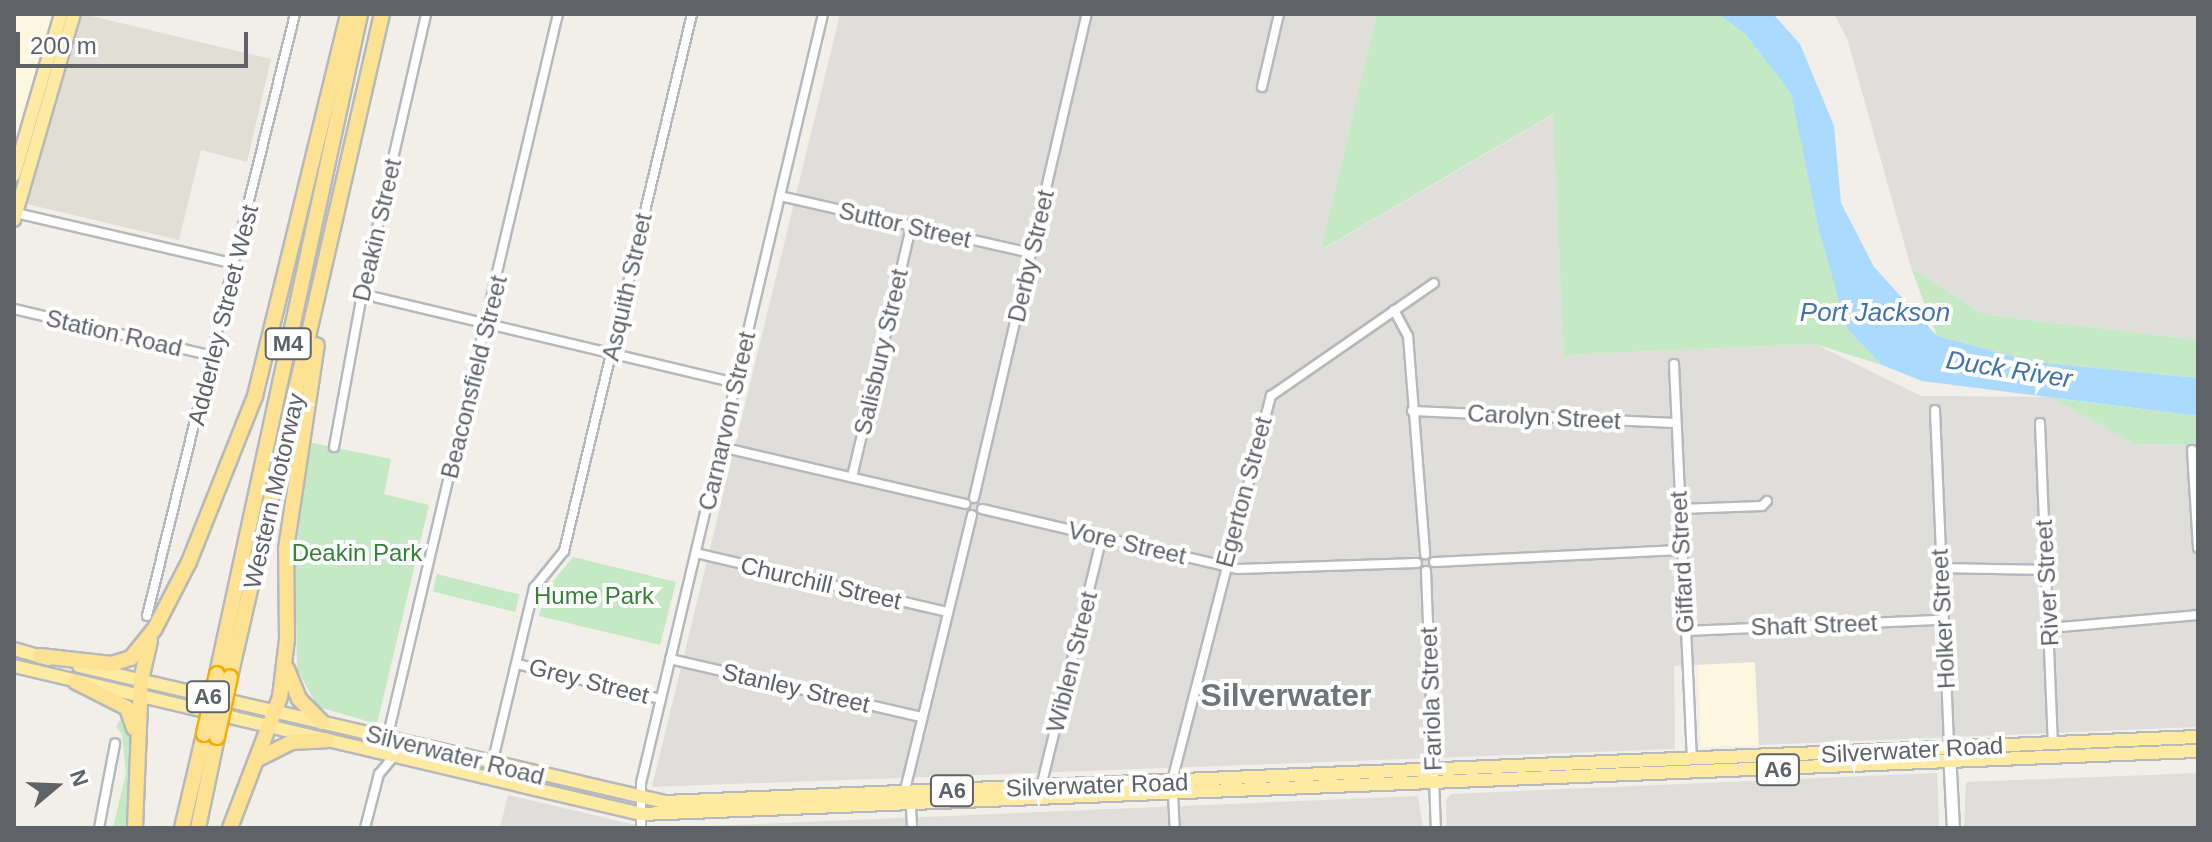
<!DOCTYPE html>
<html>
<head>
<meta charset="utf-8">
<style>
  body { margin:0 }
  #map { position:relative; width:2212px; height:842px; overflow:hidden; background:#f1efe8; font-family:Arial,sans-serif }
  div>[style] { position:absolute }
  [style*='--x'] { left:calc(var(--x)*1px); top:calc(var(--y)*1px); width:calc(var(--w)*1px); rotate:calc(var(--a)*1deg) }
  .commercial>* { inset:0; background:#fef7e0; transform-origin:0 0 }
  .industrial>* { inset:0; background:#e0deda }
  .education>* { inset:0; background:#e1ded6 }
  .green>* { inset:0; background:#c5e8c5; transform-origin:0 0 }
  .water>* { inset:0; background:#aadaff }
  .roads { filter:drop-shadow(2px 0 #b5b8bc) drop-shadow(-2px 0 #b5b8bc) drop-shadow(0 2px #b5b8bc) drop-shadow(0 -2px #b5b8bc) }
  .minor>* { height:8px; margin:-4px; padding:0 4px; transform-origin:4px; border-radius:4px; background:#fff }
  .secondary>* { height:11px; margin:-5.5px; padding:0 5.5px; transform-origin:5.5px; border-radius:5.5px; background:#fff }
  .trunk>* { height:12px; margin:-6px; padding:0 6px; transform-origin:6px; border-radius:6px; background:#feeaa1 }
  .motorway>* { height:14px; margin:-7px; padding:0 7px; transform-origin:7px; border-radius:7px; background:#fde293 }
  .bridges { filter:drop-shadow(2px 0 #f9ab00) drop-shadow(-2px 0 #f9ab00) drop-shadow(0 2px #f9ab00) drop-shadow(0 -2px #f9ab00) }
  .motorway-bridge>* { height:14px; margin:-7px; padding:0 7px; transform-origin:7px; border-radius:7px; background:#fde293 }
  span { translate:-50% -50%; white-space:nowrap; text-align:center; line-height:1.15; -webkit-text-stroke:8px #fff; paint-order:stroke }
  .shield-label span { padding:2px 6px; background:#fff; border:2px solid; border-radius:6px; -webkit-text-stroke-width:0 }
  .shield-label { font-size:22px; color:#5f6368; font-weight:700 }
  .street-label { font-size:24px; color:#5f6368 }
  .park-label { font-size:24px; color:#348238 }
  .water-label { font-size:26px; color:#4174aa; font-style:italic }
  .district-label { font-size:32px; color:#70757a; font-weight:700 }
  .frame { position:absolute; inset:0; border:16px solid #5f6368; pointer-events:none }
  .north { position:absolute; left:16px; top:746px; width:80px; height:80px; -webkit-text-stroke:6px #fff; paint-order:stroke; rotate:71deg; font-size:22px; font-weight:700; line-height:32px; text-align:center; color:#5f6368 }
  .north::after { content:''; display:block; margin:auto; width:28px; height:36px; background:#5f6368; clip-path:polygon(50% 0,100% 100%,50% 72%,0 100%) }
  .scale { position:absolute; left:16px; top:32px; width:232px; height:36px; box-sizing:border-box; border:4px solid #5f6368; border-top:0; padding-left:10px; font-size:24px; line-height:28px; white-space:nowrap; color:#5f6368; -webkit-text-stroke:6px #fff; paint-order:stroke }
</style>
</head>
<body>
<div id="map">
  <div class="commercial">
    <i style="clip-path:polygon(14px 14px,52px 14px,14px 143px)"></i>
    <i style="left:1756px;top:662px;width:83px;height:58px;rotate:88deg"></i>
  </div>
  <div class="industrial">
    <i style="clip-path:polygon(840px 14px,1377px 14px,1322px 250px,1554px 114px,1564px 355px,1815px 344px,1921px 396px,2053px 397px,2135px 444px,2198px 445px,2198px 727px,1759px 745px,1755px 662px,1674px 666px,1675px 749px,652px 787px)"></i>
    <i style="clip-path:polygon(1834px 14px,2198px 14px,2198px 340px,1983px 314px,1911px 268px,1847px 38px)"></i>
    <i style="clip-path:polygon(1937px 773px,1939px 828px,1447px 828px,1446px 800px,1451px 794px)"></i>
    <i style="clip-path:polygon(2198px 773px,2198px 828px,1964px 828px,1966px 782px)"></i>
    <i style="clip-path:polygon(508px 795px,627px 823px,653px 828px,500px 828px)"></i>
    <i style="clip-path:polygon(1418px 796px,1423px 828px,657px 828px,805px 822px)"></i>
  </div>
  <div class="education">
    <i style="clip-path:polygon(83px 14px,271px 59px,247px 162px,201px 150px,179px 240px,27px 204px)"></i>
  </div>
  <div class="green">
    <i style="clip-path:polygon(1377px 14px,1719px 14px,1746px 35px,1791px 94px,1847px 329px,1882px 365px,1815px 344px,1564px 355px,1553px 114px,1321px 250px)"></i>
    <i style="clip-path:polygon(1911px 268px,1983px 314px,2198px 340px,2198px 378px,2035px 362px,1937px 336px)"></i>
    <i style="clip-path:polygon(2053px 398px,2198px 416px,2198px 445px,2135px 444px)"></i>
    <i style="clip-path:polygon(308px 442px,391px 459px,384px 494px,429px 505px,377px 724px,318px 707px,297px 669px,295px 563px)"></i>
    <i style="clip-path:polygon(573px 557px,676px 582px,660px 645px,539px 616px,547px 589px)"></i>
    <i style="left:437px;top:574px;width:85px;height:18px;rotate:14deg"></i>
    <i style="clip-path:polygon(125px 711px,132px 735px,129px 828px,113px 828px,126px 773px,122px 734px,116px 727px)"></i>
  </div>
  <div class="water">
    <i style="clip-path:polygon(1719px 14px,1773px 14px,1800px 44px,1834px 126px,1841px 203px,1874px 267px,1937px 336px,2035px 362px,2198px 378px,2198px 416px,1922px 381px,1882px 365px,1847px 329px,1819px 230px,1791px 94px,1746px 35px)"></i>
  </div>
  <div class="roads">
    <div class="minor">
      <i style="--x:1262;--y:87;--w:75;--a:-76.9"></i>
      <i style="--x:780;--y:196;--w:257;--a:12.8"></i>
      <i style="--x:16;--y:213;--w:225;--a:13.1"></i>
      <i style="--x:362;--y:294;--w:384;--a:13.4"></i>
      <i style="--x:14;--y:309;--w:204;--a:13.3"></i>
      <i style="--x:1394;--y:310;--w:30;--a:62"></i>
      <i style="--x:1408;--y:336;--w:219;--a:85.5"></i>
      <i style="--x:1674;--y:364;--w:396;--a:87.4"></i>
      <i style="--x:1935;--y:410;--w:338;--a:87.6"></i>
      <i style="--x:1412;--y:411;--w:264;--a:2.6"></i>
      <i style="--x:2040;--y:423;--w:320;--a:87.7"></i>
      <i style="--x:334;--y:447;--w:156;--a:-79.6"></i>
      <i style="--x:362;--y:294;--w:287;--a:-77.1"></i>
      <i style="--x:721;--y:447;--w:251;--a:13.1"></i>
      <i style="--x:2192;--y:450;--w:98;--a:86.5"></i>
      <i style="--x:852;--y:477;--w:257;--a:-76.7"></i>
      <i style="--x:974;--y:498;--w:497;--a:-76.9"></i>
      <i style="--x:982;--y:509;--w:263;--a:13.2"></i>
      <i style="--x:1238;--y:569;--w:179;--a:-1.9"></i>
      <i style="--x:1680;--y:509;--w:82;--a:-2.1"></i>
      <i style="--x:1762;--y:506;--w:7;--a:-45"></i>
      <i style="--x:696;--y:553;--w:258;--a:13.2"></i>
      <i style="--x:1434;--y:562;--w:247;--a:-2.8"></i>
      <i style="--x:1941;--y:568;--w:105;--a:1.1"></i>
      <i style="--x:1426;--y:571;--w:257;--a:87.8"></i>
      <i style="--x:147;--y:616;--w:620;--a:-76.19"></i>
      <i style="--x:2049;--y:628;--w:150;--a:-5"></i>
      <i style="--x:1686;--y:631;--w:256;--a:-2.5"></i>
      <i style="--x:670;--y:659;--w:259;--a:13"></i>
      <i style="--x:517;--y:664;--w:148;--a:13.7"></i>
      <i style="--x:387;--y:739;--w:745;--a:-76.73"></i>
      <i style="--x:492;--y:764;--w:181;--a:-76.6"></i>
      <i style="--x:534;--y:588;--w:48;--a:-51"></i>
      <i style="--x:564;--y:551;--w:552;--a:-76.59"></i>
      <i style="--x:1172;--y:781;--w:398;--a:-75.6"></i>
      <i style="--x:1271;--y:396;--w:198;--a:-34.7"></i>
      <i style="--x:1041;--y:787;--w:257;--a:-76.3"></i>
      <i style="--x:904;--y:794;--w:287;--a:-76.3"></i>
      <i style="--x:1173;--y:795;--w:33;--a:87"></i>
      <i style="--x:911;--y:807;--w:21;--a:87"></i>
      <i style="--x:99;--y:828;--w:86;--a:-79.2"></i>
      <i style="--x:365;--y:828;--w:56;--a:-75.5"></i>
      <i style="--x:379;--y:774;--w:23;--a:-50"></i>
      <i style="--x:641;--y:828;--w:45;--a:-90"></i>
      <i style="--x:641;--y:783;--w:790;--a:-76.68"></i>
    </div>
    <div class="secondary">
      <i style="--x:1949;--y:752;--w:76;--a:87"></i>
    </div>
    <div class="trunk">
      <i style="--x:14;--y:175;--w:168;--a:-73.7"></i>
      <i style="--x:14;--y:220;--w:215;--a:-73.8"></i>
      <i style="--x:14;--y:649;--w:36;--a:16"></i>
      <i style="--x:14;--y:666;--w:644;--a:13.28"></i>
      <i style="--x:641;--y:814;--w:1558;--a:-2.32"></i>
      <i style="--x:79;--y:666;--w:602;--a:13.07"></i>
      <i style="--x:665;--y:802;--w:1534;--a:-2.43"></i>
    </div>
    <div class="motorway">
      <i style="--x:40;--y:656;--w:72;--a:6.3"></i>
      <i style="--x:112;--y:664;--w:20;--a:-18"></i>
      <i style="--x:131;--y:658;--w:36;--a:-51"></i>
      <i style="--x:154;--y:630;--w:76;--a:-62.8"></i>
      <i style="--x:189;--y:562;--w:179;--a:-68.3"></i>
      <i style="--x:255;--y:396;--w:393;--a:-76.3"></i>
      <i style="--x:287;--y:669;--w:32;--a:68"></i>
      <i style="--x:299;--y:699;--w:33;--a:45"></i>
      <i style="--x:217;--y:674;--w:675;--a:-77.77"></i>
      <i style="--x:230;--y:677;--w:680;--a:-77.09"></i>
      <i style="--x:76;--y:682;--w:57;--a:27"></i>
      <i style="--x:127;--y:708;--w:21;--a:71"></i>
      <i style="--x:256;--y:760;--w:40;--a:-26.6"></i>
      <i style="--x:292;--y:742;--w:35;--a:-3"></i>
      <i style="--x:135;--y:828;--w:148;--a:-87.7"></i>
      <i style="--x:141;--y:680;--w:40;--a:-77"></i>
      <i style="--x:182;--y:828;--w:97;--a:-76.8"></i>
      <i style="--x:198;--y:828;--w:93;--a:-78.2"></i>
      <i style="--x:230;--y:828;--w:140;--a:-69.1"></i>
      <i style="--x:280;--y:697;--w:58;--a:-83.1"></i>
      <i style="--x:287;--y:639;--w:90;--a:-90.6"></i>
      <i style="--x:286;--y:549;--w:206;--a:-81.4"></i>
    </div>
  </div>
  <div class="bridges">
    <div class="motorway-bridge">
      <i style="--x:204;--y:734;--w:61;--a:-77.8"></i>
      <i style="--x:217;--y:737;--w:61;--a:-77.8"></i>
    </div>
  </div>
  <div class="shield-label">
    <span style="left:288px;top:344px">M4</span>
    <span style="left:208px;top:697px">A6</span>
    <span style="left:1778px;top:770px">A6</span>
    <span style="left:952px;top:791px">A6</span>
  </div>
  <div class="street-label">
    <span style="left:905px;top:225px;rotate:13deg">Suttor Street</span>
    <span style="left:377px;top:230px;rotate:-77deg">Deakin Street</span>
    <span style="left:1031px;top:256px;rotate:-77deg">Derby Street</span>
    <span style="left:627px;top:287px;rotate:-77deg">Asquith Street</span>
    <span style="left:223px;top:315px;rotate:-76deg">Adderley Street West</span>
    <span style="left:114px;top:333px;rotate:13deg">Station Road</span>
    <span style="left:881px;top:352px;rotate:-77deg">Salisbury Street</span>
    <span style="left:474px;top:377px;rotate:-76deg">Beaconsfield Street</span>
    <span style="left:1544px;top:417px;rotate:3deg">Carolyn Street</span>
    <span style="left:727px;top:421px;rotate:-77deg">Carnarvon Street</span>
    <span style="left:274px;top:491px;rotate:-77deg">Western Motorway</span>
    <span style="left:1244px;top:492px;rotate:-75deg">Egerton Street</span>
    <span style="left:1127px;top:543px;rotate:13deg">Vore Street</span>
    <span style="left:1682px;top:562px;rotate:-93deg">Giffard Street</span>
    <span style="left:821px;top:583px;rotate:13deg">Churchill Street</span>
    <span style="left:2047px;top:583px;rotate:-93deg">River Street</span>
    <span style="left:1943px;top:619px;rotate:-93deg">Holker Street</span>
    <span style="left:1814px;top:625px;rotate:-2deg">Shaft Street</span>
    <span style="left:1072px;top:662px;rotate:-76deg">Wiblen Street</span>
    <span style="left:589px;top:681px;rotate:14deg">Grey Street</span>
    <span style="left:796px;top:688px;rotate:13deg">Stanley Street</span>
    <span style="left:1431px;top:699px;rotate:-92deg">Fariola Street</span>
    <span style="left:1912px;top:750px;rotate:-3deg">Silverwater Road</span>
    <span style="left:455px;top:755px;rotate:14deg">Silverwater Road</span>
    <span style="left:1097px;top:785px;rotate:-2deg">Silverwater Road</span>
  </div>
  <div class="park-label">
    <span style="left:357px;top:553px">Deakin Park</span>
    <span style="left:594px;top:596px">Hume Park</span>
  </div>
  <div class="water-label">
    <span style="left:1875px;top:313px">Port Jackson</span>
    <span style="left:2009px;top:370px;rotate:9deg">Duck River</span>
  </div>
  <div class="district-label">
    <span style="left:1286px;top:695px">Silverwater</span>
  </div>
  <div class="frame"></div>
  <div class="north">N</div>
  <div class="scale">200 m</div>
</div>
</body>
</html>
